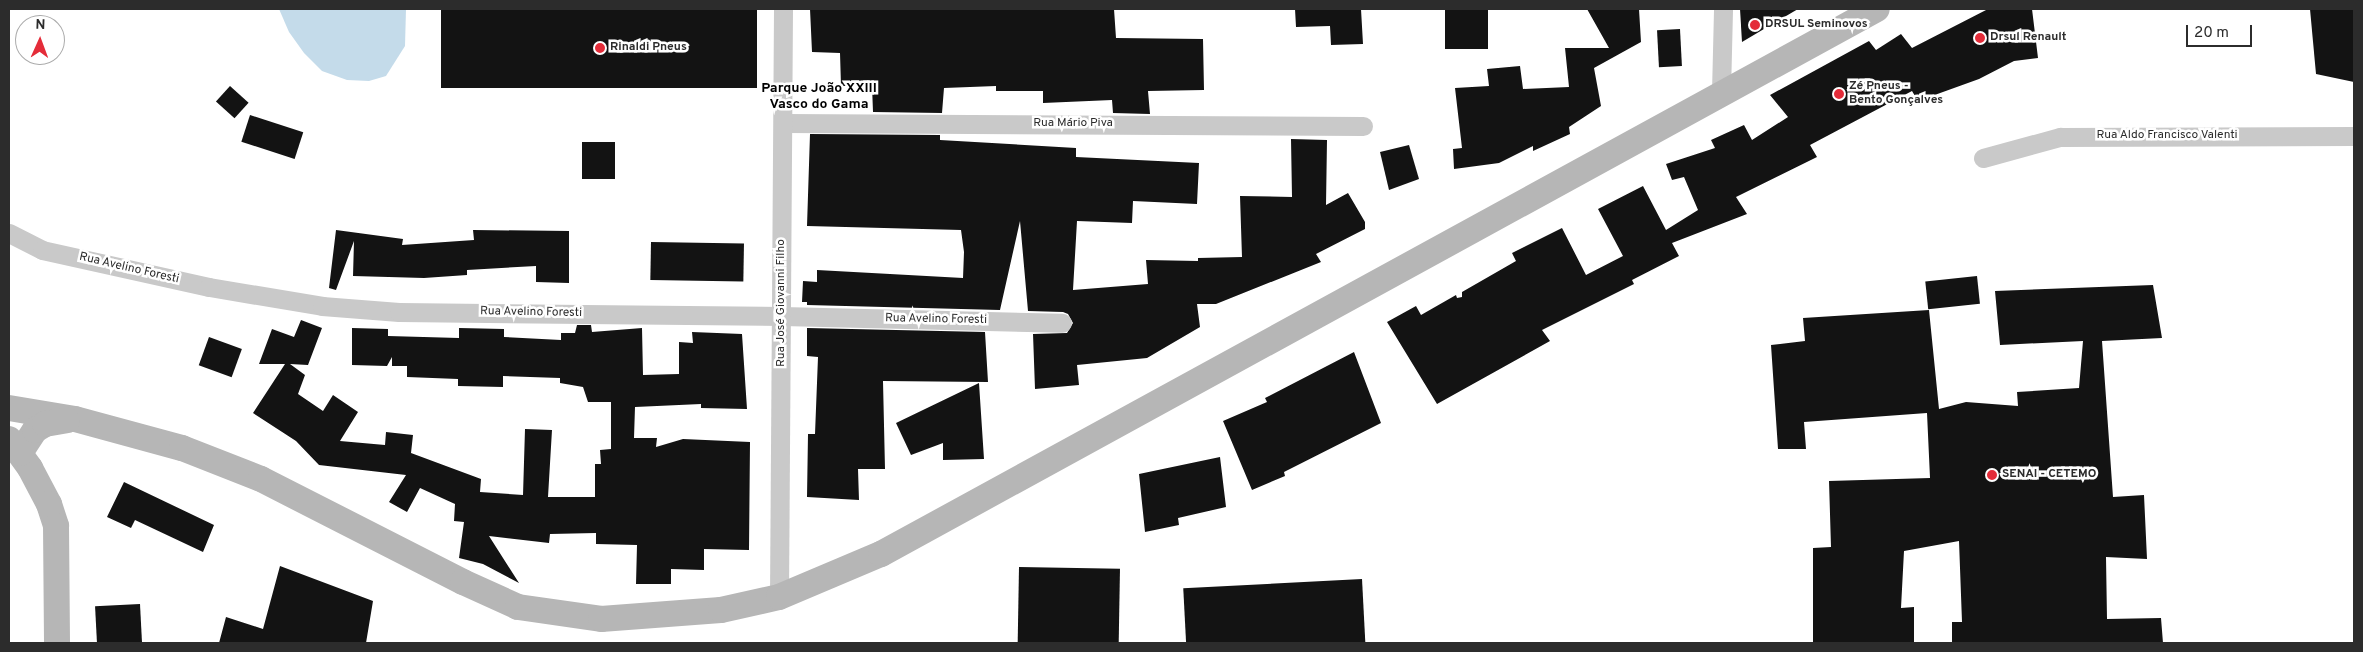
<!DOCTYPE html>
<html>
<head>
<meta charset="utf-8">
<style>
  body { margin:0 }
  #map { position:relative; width:2363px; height:652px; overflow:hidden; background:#fff; font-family:Overpass,sans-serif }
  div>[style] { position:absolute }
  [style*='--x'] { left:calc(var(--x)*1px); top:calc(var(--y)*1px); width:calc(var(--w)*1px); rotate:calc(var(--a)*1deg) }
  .water>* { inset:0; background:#c4dbea }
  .building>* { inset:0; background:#131313; transform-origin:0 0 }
  .minor>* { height:19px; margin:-9.5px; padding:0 9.5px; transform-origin:9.5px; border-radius:9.5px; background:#c9c9c9 }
  .secondary>* { height:26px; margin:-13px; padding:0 13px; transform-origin:13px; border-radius:13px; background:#b6b6b6 }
  .dots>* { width:14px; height:14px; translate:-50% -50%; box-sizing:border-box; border:2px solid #fff; border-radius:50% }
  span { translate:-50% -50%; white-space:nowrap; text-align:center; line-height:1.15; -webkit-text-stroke:5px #fff; paint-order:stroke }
  .poi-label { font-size:12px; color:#2c2c2c; font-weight:700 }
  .left { translate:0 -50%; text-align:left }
  .street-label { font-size:12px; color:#2c2c2c }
  .neighbourhood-label { font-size:14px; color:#000; font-weight:700 }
  .frame { position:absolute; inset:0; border:10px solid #2c2c2c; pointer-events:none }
  .north { position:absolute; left:15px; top:15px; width:50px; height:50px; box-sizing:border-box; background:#fff; border:1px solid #ababab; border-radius:50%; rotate:2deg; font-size:14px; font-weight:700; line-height:20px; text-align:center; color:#2c2c2c }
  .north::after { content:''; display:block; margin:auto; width:18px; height:22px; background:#e42c39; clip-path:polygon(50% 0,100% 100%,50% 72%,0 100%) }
  .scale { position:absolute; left:2186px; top:25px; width:66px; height:22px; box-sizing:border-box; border:2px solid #2c2c2c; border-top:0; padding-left:6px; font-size:15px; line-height:18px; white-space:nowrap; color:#2c2c2c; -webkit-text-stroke:4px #fff; paint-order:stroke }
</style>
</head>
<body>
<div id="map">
  <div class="water">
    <i style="clip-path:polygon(279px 9px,406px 9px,405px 46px,386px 76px,369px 81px,347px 80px,322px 71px,304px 53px,289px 32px)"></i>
  </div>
  <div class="building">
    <i style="left:441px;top:9px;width:316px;height:79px"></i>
    <i style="clip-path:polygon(810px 9px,1114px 9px,1116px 38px,1203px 39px,1204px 90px,1148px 91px,1150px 114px,1113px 113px,1112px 100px,1043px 103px,1043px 91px,996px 91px,996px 86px,944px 88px,942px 113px,873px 112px,872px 86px,841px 86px,840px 53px,812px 52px)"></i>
    <i style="clip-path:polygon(1295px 9px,1361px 9px,1363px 44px,1331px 45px,1330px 26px,1296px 27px)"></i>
    <i style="left:1445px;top:9px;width:43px;height:40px"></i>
    <i style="clip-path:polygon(1587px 9px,1639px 9px,1641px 42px,1594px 68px,1601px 106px,1569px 127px,1570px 134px,1533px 151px,1533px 146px,1499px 163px,1454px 169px,1453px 149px,1462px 148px,1455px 88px,1489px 86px,1487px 69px,1520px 66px,1523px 89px,1569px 87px,1565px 48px,1609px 48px)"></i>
    <i style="clip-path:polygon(1740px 9px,1798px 9px,1742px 42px)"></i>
    <i style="clip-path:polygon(1988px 9px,2032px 9px,2038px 58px,2014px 61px,1979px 79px,1918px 101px,1912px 91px,1810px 145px,1817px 157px,1736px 197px,1747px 214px,1672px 243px,1679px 256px,1632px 280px,1634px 284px,1542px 330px,1550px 341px,1437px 404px,1387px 322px,1416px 306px,1421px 315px,1456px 295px,1457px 298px,1462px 297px,1462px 292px,1516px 261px,1512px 253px,1562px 228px,1586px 275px,1623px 256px,1598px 209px,1643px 186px,1666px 230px,1698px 210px,1684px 177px,1672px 180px,1666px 164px,1715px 148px,1711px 140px,1744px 125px,1752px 140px,1788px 117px,1770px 95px,1869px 41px,1876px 50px,1901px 34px,1912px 48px)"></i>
    <i style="clip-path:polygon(2310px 9px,2354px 9px,2354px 82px,2316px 74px)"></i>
    <i style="left:1680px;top:29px;width:37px;height:23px;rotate:87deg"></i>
    <i style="left:230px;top:86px;width:25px;height:21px;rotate:42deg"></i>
    <i style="left:250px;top:115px;width:56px;height:28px;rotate:18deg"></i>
    <i style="clip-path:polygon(810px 134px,940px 135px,940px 140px,1076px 148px,1076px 157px,1199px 163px,1197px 204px,1133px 201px,1132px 223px,1077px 221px,1073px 290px,1148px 284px,1146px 260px,1198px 261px,1198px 258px,1242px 257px,1240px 196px,1292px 197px,1291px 139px,1327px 140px,1326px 205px,1348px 193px,1365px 222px,1365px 229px,1316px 254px,1321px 262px,1216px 304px,1197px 304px,1200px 327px,1147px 358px,1077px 365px,1079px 385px,1035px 389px,1033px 334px,1067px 333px,1073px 323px,1068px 314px,1063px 312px,1028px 311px,1020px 221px,1000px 310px,807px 305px,807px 302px,802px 302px,803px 281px,817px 282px,817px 270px,963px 278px,964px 252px,961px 230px,807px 226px)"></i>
    <i style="left:582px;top:142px;width:33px;height:37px"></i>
    <i style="clip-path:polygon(1409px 145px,1419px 179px,1389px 190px,1380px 152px)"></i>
    <i style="clip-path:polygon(336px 230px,403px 239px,402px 245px,474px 240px,473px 230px,569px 231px,569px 283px,536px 282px,536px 266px,467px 270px,467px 275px,424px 278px,353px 276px,354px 241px,336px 290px,329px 288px)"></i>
    <i style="left:651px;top:242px;width:93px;height:38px;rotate:1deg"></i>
    <i style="left:1977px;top:276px;width:28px;height:52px;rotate:84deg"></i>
    <i style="clip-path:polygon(2153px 285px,2162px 338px,2102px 341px,2113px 497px,2144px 495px,2147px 559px,2106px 557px,2107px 619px,2161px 618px,2163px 643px,1952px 643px,1952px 622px,1962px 622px,1959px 541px,1904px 551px,1901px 608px,1914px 607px,1914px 643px,1813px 643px,1813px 548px,1831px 547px,1829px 481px,1930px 478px,1927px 413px,1804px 422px,1806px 449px,1778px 449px,1771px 345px,1805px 341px,1803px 318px,1929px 310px,1939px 409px,1966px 402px,2018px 406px,2017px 392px,2079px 388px,2083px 341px,2000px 345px,1995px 291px)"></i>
    <i style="clip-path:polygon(301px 320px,322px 328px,308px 365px,290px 364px,305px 375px,298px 394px,323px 411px,333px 395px,358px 412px,340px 441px,385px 445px,386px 432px,413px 435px,411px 453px,481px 479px,480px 492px,523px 495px,525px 429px,552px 430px,548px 497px,595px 497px,595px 464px,601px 464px,600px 450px,611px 449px,611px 402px,588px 402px,583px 387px,560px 383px,560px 378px,503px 376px,503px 387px,458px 386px,458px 379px,407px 377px,407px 366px,392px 366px,392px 357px,387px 366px,352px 365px,352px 328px,388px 329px,388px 336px,459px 338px,459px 328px,504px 329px,504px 337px,561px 340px,561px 333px,575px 333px,577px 325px,591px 325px,592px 332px,642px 328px,643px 375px,679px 374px,679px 342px,693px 343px,692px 332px,742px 334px,747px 409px,701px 408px,701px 404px,635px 407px,634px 438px,657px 438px,656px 447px,683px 439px,750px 442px,749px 550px,704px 549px,704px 570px,671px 569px,671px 584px,636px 584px,637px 545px,596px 544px,596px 533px,550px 534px,549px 543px,489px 536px,519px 583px,483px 564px,459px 558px,464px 522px,454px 521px,455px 504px,420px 488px,407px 512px,389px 502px,406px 475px,319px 465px,296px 441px,253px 413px,285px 364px,259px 364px,272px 329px,294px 337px)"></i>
    <i style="clip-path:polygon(807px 328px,985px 332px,988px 382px,883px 381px,885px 469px,858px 469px,859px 500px,807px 497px,808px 434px,815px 434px,818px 357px,807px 356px)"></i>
    <i style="left:209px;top:337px;width:35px;height:30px;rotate:20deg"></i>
    <i style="clip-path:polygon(1354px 352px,1381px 423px,1284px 472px,1285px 476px,1252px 490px,1223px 421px,1267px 402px,1265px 398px)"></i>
    <i style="clip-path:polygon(979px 383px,984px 459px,943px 460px,943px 443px,911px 455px,896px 423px)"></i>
    <i style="clip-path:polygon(1220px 457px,1226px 507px,1178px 518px,1179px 525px,1145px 532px,1139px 474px)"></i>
    <i style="clip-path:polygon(124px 482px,214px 525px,203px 552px,135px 520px,131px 528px,107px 517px)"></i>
    <i style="clip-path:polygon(280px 566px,373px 601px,366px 643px,219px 643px,226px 617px,263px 629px)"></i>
    <i style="left:1019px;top:567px;width:101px;height:76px;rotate:1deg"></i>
    <i style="left:1362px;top:579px;width:64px;height:179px;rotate:87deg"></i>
    <i style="left:140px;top:604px;width:39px;height:45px;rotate:87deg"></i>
  </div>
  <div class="minor">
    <i style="--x:1721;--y:92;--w:83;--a:-88.6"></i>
    <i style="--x:783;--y:123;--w:580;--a:0.3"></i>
    <i style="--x:1983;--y:158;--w:80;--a:-15.3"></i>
    <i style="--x:2060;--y:137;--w:294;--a:-0.2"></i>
    <i style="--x:9;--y:233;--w:37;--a:27"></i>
    <i style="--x:42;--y:250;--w:171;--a:12.5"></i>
    <i style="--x:209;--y:287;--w:115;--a:9.5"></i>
    <i style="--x:322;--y:306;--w:77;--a:4.5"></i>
    <i style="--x:399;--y:312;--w:383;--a:0.6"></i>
    <i style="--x:782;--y:316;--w:280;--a:1.4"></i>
    <i style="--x:779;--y:597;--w:588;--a:-89.61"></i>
  </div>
  <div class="secondary">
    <i style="--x:9;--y:408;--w:67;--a:9.5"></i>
    <i style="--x:75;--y:419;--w:111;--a:15.2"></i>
    <i style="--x:182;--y:448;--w:85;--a:21.4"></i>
    <i style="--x:261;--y:479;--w:227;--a:27"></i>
    <i style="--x:463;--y:582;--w:60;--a:24.4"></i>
    <i style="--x:518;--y:607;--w:84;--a:8.2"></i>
    <i style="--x:601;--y:619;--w:120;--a:-4.3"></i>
    <i style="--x:721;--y:610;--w:59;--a:-12.6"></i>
    <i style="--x:779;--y:597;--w:111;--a:-22.9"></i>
    <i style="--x:881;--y:554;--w:1135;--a:-28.69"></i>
    <i style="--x:9;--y:439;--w:36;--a:54"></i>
    <i style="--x:30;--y:468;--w:41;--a:62.2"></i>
    <i style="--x:49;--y:504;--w:23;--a:72"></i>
    <i style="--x:56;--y:526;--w:117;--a:89.5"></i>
    <i style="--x:20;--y:453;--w:27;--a:-57"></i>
    <i style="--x:35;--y:430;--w:12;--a:-31"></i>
    <i style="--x:45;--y:424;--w:22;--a:-10"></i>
  </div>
  <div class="dots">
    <i style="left:1755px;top:25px;background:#e42c39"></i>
    <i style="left:1980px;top:38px;background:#e42c39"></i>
    <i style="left:600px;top:48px;background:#e42c39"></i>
    <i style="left:1839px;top:94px;background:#e42c39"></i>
    <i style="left:1992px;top:475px;background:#e42c39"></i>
  </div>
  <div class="poi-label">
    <span class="left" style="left:1765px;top:25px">DRSUL Seminovos</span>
    <span class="left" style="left:1990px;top:38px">Drsul Renault</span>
    <span class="left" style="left:610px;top:48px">Rinaldi Pneus</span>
    <span class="left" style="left:1849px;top:94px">Zé Pneus -<br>Bento Gonçalves</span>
    <span class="left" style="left:2002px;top:475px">SENAI - CETEMO</span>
  </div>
  <div class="street-label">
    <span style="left:1073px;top:124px">Rua Mário Piva</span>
    <span style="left:2167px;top:136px">Rua Aldo Francisco Valenti</span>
    <span style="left:129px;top:269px;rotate:13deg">Rua Avelino Foresti</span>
    <span style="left:782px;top:303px;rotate:-90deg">Rua José Giovanni Filho</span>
    <span style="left:531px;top:313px;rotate:1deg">Rua Avelino Foresti</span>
    <span style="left:936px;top:320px;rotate:1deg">Rua Avelino Foresti</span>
  </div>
  <div class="neighbourhood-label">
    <span style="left:819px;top:97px">Parque João XXIII<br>Vasco do Gama</span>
  </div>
  <div class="frame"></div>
  <div class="north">N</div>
  <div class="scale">20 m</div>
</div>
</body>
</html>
